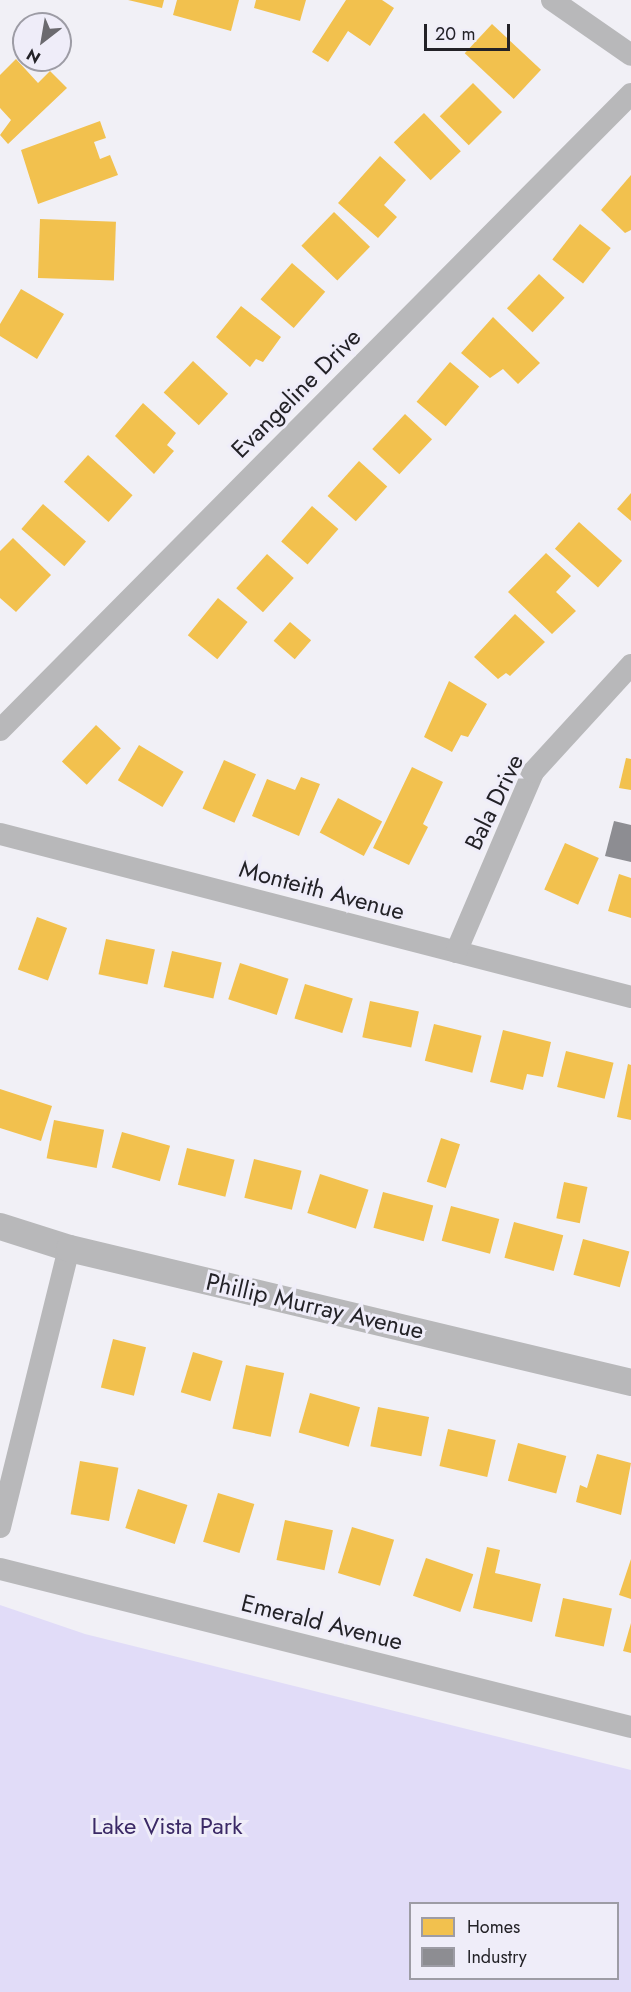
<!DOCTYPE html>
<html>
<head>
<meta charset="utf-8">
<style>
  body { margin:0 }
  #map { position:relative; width:631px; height:1992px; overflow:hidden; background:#f1f0f6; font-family:Jost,sans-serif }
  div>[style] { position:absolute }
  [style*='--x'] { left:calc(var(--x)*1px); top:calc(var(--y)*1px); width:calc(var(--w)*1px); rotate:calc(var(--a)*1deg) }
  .green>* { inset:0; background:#e1dcf8 }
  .homes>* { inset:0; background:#f2c14e; transform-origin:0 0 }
  .industry>* { inset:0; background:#8d8d92 }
  .minor>* { height:22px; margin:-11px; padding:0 11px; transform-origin:11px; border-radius:11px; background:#b8b8ba }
  .tertiary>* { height:27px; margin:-13.5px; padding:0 13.5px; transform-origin:13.5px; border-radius:13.5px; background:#b8b8ba }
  span { translate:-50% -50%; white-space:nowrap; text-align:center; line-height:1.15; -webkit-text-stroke:6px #efedf9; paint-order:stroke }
  .street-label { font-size:24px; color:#232227 }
  .park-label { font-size:24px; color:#3b2a66 }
  .legend { position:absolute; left:409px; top:1902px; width:210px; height:78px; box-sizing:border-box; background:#efedf9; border:2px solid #9d9ca5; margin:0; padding:8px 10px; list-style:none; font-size:18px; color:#232227 }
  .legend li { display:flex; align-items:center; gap:12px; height:30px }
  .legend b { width:30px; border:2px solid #9d9ca5 }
  .north { position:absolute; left:12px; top:12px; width:60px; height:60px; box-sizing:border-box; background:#efedf9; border:2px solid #9d9ca5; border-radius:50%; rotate:211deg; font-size:16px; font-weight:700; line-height:24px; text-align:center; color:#232227 }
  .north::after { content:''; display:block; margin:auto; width:21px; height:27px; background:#6b6a6f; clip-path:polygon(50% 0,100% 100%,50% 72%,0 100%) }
  .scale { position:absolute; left:424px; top:24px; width:86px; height:27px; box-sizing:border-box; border:3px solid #232227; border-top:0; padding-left:8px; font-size:18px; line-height:21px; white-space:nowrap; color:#232227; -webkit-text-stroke:4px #efedf9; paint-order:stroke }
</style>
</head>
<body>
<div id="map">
  <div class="green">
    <i style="clip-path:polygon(evenodd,0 1605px,85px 1634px,631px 1770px,631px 1992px,0 1992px,0 1605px,410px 1904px,618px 1904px,618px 1978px,410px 1978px,410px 1904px)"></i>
  </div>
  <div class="homes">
    <i style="clip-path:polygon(128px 0,164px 0,162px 8px)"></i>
    <i style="clip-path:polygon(177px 0,239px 0,231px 31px,173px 15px)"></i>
    <i style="clip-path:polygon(256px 0,306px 0,300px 21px,254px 8px)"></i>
    <i style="clip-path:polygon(346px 0,382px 0,394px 8px,370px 46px,348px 31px,328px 62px,312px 52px)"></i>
    <i style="left:492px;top:24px;width:67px;height:40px;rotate:43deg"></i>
    <i style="clip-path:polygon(16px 59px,38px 83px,50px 71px,67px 88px,8px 144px,0 135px,11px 120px,0 108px,0 75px)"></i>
    <i style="left:473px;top:83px;width:41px;height:47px;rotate:45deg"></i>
    <i style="left:424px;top:113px;width:53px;height:42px;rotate:46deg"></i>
    <i style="clip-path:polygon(100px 121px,106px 138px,94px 142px,100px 159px,110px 155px,118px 175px,38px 204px,21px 150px)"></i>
    <i style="clip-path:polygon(380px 156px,406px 180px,384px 205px,397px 217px,378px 238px,338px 203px)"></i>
    <i style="clip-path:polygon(631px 175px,631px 230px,625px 233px,601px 210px)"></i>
    <i style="left:334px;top:212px;width:50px;height:47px;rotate:44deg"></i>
    <i style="left:40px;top:219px;width:76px;height:59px;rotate:2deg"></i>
    <i style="left:580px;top:224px;width:39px;height:45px;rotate:38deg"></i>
    <i style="left:292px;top:263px;width:44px;height:48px;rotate:41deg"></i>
    <i style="left:539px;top:274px;width:35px;height:47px;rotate:43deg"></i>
    <i style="clip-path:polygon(21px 289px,64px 314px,37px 359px,0 336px,0 324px)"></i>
    <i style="clip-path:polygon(241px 306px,281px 337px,263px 362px,256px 359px,250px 367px,216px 337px)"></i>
    <i style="clip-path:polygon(493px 317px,540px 363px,518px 384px,503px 369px,490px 378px,461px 353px)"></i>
    <i style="left:193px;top:361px;width:48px;height:43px;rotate:43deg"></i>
    <i style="left:450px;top:362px;width:38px;height:52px;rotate:40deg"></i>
    <i style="clip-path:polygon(143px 403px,176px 433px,167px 445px,174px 451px,154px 474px,115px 436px)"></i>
    <i style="left:405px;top:414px;width:37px;height:48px;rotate:43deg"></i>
    <i style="left:88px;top:455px;width:60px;height:36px;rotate:42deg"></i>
    <i style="left:359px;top:461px;width:38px;height:47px;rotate:42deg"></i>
    <i style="clip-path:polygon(631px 493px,631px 521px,617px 509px)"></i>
    <i style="left:43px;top:504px;width:57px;height:33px;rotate:41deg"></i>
    <i style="left:312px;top:506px;width:35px;height:47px;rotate:41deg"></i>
    <i style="left:579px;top:522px;width:58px;height:36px;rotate:42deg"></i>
    <i style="clip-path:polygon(13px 538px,51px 575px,16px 612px,0 598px,0 551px)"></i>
    <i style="clip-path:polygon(546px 553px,571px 576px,556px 592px,576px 611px,552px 634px,508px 592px)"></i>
    <i style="left:267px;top:554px;width:36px;height:46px;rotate:42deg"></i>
    <i style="left:218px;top:598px;width:38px;height:48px;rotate:39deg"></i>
    <i style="clip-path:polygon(515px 614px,545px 642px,510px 676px,506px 673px,498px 679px,474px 657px)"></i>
    <i style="left:290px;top:622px;width:28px;height:25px;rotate:41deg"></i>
    <i style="clip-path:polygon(449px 681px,487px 704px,468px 737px,461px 735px,452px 752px,424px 737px)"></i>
    <i style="left:96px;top:725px;width:34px;height:50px;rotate:43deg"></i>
    <i style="left:139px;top:745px;width:52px;height:41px;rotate:31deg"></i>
    <i style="clip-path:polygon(626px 758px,631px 759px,631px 790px,619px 788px)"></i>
    <i style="left:224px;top:760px;width:35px;height:53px;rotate:24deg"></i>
    <i style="clip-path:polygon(412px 767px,443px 782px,423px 824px,428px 827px,409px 865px,373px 848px)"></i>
    <i style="clip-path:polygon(301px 777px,320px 784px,299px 836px,252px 816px,267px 779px,295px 790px)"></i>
    <i style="left:338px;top:798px;width:50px;height:39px;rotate:28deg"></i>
    <i style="left:565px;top:843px;width:37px;height:51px;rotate:24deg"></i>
    <i style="clip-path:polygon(619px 874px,631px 878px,631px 918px,608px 911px)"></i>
    <i style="left:37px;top:917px;width:32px;height:56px;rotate:20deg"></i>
    <i style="left:106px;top:939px;width:50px;height:36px;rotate:12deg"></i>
    <i style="left:172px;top:951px;width:51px;height:37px;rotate:13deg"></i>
    <i style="left:240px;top:963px;width:51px;height:38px;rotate:18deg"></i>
    <i style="left:305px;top:984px;width:50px;height:36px;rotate:17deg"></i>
    <i style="left:370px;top:1001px;width:50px;height:37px;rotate:12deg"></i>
    <i style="left:434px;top:1024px;width:49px;height:38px;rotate:14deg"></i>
    <i style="clip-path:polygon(503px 1030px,551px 1042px,543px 1077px,527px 1074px,523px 1090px,490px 1082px)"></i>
    <i style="left:566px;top:1051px;width:49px;height:37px;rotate:14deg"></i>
    <i style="clip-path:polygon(628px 1064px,631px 1065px,631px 1120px,617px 1117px)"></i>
    <i style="clip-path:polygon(0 1089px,52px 1106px,41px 1141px,0 1128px)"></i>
    <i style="left:54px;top:1120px;width:51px;height:39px;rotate:11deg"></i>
    <i style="left:122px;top:1132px;width:50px;height:37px;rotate:16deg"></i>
    <i style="left:441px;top:1138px;width:20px;height:46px;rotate:18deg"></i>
    <i style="left:187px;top:1148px;width:49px;height:38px;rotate:14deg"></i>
    <i style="left:254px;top:1159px;width:49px;height:40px;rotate:14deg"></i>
    <i style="left:320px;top:1174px;width:51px;height:41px;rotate:18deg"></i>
    <i style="left:564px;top:1182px;width:24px;height:37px;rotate:12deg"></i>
    <i style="left:383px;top:1192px;width:52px;height:37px;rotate:15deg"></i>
    <i style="left:451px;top:1206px;width:50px;height:36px;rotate:15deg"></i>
    <i style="left:514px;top:1222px;width:51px;height:37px;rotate:15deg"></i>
    <i style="left:583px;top:1239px;width:48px;height:37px;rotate:15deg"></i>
    <i style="left:113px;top:1339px;width:34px;height:50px;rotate:14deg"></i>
    <i style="left:193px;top:1352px;width:31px;height:42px;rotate:17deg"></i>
    <i style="left:246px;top:1365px;width:39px;height:65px;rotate:12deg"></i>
    <i style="left:310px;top:1393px;width:52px;height:41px;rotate:16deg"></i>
    <i style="left:378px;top:1407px;width:52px;height:40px;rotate:11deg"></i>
    <i style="left:448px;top:1429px;width:49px;height:38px;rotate:13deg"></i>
    <i style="left:518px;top:1443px;width:50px;height:39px;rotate:15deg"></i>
    <i style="clip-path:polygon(597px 1454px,631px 1463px,621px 1515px,576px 1502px,580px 1485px,587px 1488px)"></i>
    <i style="left:80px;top:1461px;width:39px;height:54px;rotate:10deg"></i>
    <i style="left:138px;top:1489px;width:52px;height:41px;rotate:18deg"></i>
    <i style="left:218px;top:1493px;width:38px;height:51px;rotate:17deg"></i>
    <i style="left:285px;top:1520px;width:49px;height:41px;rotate:12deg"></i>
    <i style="left:352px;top:1527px;width:44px;height:48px;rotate:17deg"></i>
    <i style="clip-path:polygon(487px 1547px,500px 1550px,495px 1573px,541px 1584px,532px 1622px,473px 1608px)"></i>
    <i style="left:426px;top:1558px;width:50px;height:40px;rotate:19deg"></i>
    <i style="clip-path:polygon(631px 1559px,631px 1599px,619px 1595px)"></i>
    <i style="left:563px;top:1598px;width:50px;height:39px;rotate:12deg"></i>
    <i style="clip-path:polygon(631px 1623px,631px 1653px,623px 1651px)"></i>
  </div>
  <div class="industry">
    <i style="clip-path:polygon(614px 821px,631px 825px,631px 862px,605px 856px)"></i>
  </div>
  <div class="minor">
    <i style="--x:552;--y:0;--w:96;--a:34.8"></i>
    <i style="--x:0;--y:730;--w:896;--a:-45.23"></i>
    <i style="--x:0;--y:834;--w:652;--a:14.48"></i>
    <i style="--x:456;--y:952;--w:196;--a:-66.8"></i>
    <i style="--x:533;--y:772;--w:145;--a:-47.5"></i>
    <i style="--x:0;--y:1527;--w:287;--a:-76.1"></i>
    <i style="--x:0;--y:1569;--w:650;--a:14.06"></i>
  </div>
  <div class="tertiary">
    <i style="--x:0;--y:1226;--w:72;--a:17.7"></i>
    <i style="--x:69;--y:1248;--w:578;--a:13.41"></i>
  </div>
  <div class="street-label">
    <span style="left:296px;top:393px;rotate:-45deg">Evangeline Drive</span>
    <span style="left:494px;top:802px;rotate:-64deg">Bala Drive</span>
    <span style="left:322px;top:890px;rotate:15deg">Monteith Avenue</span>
    <span style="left:315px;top:1306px;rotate:13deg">Phillip Murray Avenue</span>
    <span style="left:322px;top:1622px;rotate:14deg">Emerald Avenue</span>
  </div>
  <div class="park-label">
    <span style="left:167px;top:1826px">Lake Vista Park</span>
  </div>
  <ul class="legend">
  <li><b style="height:16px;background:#f2c14e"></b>Homes</li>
  <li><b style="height:16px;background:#8d8d92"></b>Industry</li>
  </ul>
  <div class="north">N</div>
  <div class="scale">20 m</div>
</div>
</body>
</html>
